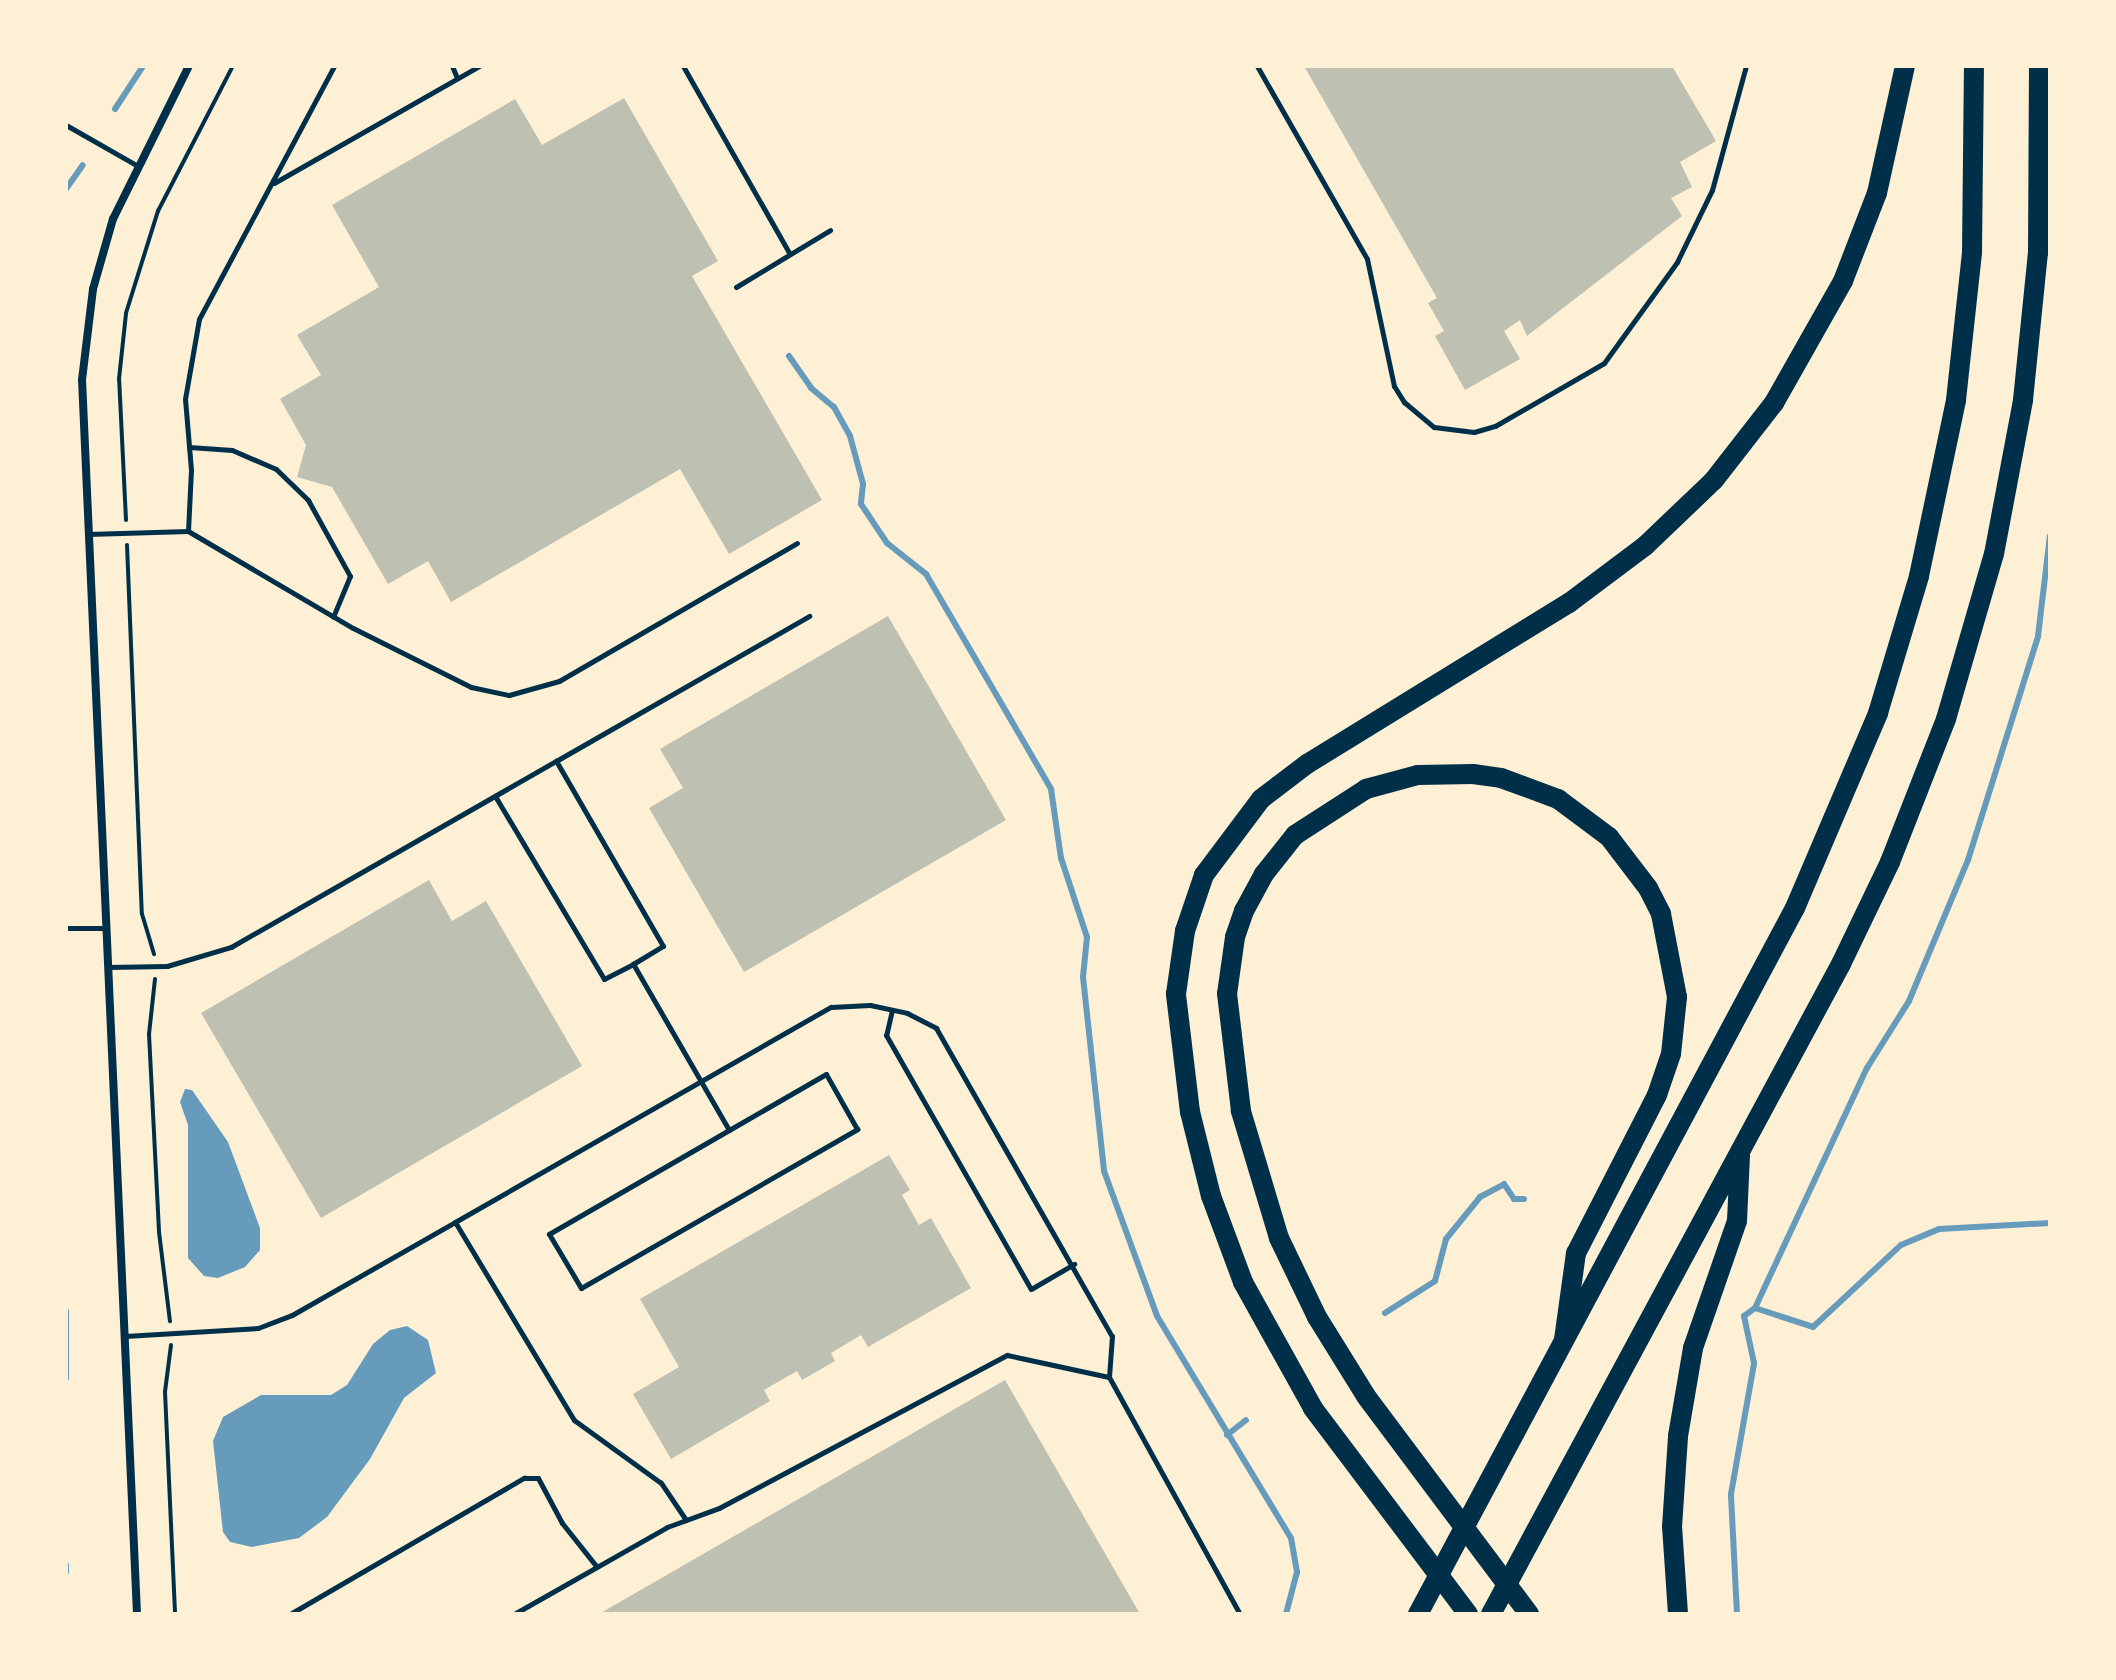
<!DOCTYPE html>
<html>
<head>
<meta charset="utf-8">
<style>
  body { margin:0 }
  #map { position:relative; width:2116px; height:1680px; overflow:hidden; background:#fdf0d5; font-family:"Roboto Condensed",sans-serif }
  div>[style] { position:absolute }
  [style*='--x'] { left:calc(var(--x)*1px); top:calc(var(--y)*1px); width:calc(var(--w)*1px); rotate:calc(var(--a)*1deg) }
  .water>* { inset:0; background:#669bbc }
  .stream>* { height:6px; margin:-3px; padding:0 3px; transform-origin:3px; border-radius:3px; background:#669bbc }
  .building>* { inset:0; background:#bec0b2 }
  .path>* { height:4px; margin:-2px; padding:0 2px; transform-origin:2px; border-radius:2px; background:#003049 }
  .service>* { height:5px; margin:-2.5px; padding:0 2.5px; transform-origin:2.5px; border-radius:2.5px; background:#003049 }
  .minor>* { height:8px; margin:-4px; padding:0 4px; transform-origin:4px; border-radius:4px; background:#003049 }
  .motorway>* { height:20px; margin:-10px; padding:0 10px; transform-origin:10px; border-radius:10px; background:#003049 }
  span { translate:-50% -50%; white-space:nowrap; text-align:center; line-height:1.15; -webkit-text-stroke:8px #fdf0d5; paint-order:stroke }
  .frame { position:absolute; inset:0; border:68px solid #fdf0d5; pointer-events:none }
</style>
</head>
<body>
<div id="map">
  <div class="water">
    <i style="clip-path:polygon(185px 1089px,192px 1090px,228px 1142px,260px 1228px,260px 1250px,245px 1267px,218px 1278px,204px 1276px,188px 1258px,188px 1125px,180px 1102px)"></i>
    <i style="clip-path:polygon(407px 1326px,428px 1340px,436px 1373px,404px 1398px,370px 1459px,327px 1517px,299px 1538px,252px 1547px,230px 1542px,223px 1532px,213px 1441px,223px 1417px,261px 1395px,331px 1395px,347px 1385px,373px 1344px,390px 1330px)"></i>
  </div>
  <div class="stream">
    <i style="--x:115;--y:109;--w:51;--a:-56.9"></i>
    <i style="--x:66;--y:189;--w:29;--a:-55"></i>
    <i style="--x:789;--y:356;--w:39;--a:55"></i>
    <i style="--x:811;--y:388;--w:30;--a:40"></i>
    <i style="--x:834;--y:407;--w:33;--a:61"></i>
    <i style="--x:850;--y:436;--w:50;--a:74.8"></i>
    <i style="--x:863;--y:484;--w:20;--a:96"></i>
    <i style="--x:861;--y:504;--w:47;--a:56.3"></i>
    <i style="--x:887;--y:543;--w:50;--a:38.5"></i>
    <i style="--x:926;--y:574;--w:249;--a:59.8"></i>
    <i style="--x:1051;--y:789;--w:70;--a:81.8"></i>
    <i style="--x:1061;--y:858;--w:83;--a:71.8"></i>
    <i style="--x:1087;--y:937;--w:40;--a:95.7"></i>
    <i style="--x:1083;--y:977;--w:195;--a:83.8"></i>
    <i style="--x:1104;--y:1171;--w:154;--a:69.9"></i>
    <i style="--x:1157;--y:1316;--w:259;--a:58.9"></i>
    <i style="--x:1291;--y:1538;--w:35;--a:80"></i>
    <i style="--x:1297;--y:1572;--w:43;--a:104.7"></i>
    <i style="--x:1755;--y:1308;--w:61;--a:18.1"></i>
    <i style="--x:1813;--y:1327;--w:120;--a:-43"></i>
    <i style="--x:1901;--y:1245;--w:41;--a:-22.8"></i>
    <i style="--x:1939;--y:1229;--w:111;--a:-3.1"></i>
    <i style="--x:66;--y:1311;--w:67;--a:90"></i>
    <i style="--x:1385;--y:1313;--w:59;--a:-32.6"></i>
    <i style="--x:1435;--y:1281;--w:43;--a:-75.3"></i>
    <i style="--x:1446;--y:1239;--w:54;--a:-51"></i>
    <i style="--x:1480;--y:1197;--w:27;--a:-28"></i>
    <i style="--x:1504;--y:1184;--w:18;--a:56"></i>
    <i style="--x:1514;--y:1199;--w:10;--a:0"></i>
    <i style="--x:1227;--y:1435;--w:24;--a:-38"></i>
    <i style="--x:66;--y:1565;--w:7;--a:90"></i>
    <i style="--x:1737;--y:1614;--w:120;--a:-92.9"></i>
    <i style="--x:1731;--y:1494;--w:133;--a:-80"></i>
    <i style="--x:1754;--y:1363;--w:48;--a:-102"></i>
    <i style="--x:1744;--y:1316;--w:14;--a:-36"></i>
    <i style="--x:1755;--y:1308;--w:265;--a:-65"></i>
    <i style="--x:1867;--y:1068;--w:79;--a:-57.9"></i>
    <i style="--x:1909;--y:1001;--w:153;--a:-67.3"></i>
    <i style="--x:1968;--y:860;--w:235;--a:-72.6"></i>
    <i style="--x:2038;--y:636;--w:101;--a:-83.2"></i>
  </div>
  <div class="building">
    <i style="clip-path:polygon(1304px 66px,1672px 66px,1716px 141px,1680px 162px,1692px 187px,1671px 198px,1682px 216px,1527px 336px,1520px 320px,1504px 331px,1520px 359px,1465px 390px,1435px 336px,1444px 331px,1428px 303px,1437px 298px)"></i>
    <i style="clip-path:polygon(624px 98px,718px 261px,692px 276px,822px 500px,729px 554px,680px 469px,451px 602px,428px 561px,388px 584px,332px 487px,297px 477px,306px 445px,280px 399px,321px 375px,297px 335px,379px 287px,332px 205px,515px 99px,542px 145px)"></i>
    <i style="clip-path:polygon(888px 616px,1006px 820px,744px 972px,649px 808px,683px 788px,660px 749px)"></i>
    <i style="clip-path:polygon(429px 880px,452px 921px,486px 901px,582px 1066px,321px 1218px,201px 1013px)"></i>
    <i style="clip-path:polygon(889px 1155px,910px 1190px,902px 1195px,919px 1225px,931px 1218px,971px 1288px,868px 1347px,861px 1335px,831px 1353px,835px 1361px,802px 1380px,797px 1371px,764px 1390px,770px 1401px,671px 1459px,633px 1394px,679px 1367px,640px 1299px)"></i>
    <i style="clip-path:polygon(1005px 1380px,1140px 1614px,599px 1614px)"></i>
  </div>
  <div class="path">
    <i style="--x:126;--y:520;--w:141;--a:-92.8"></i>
    <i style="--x:119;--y:379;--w:66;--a:-83.9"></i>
    <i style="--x:126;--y:313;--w:107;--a:-72.6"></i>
    <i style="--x:158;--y:211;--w:163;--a:-62.7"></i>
    <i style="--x:127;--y:545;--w:369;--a:87.7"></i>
    <i style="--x:142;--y:914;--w:42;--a:73.3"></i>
    <i style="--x:155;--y:979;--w:55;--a:96.2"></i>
    <i style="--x:149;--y:1034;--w:198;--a:87.1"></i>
    <i style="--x:159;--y:1232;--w:90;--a:83"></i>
    <i style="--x:171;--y:1345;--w:47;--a:97.3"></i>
    <i style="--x:165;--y:1392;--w:222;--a:87.4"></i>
  </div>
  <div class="service">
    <i style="--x:452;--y:66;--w:13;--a:67"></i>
    <i style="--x:683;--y:66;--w:216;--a:60.4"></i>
    <i style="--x:1257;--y:66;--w:222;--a:60.3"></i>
    <i style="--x:1367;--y:259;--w:130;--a:78"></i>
    <i style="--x:1394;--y:386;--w:19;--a:58"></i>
    <i style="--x:1404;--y:402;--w:39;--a:40"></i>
    <i style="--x:1434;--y:427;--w:40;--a:7.1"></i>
    <i style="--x:1474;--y:432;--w:22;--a:-16"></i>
    <i style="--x:1495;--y:426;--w:126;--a:-30"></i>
    <i style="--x:1604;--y:363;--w:125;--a:-54.1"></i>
    <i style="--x:1677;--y:262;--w:80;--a:-64.1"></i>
    <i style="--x:1712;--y:190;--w:129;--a:-74.7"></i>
    <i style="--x:66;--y:125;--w:81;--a:29.7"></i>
    <i style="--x:274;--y:183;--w:236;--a:-29.7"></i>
    <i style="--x:736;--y:287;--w:110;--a:-31.2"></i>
    <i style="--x:189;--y:447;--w:43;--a:4"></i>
    <i style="--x:232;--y:450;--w:48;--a:23.4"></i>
    <i style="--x:276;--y:469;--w:45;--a:44.1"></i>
    <i style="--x:308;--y:500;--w:87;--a:61.1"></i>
    <i style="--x:350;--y:576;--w:44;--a:112.5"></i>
    <i style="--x:188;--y:531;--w:61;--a:-87.2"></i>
    <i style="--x:191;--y:470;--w:71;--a:-94.8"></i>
    <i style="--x:185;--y:399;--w:81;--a:-80.1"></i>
    <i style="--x:199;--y:319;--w:287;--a:-61.9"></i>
    <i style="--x:88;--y:534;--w:100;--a:-1.7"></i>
    <i style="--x:188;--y:531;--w:191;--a:30.5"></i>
    <i style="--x:353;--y:628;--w:132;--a:26.6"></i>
    <i style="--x:471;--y:687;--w:39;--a:12"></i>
    <i style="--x:509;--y:695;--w:52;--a:-15.6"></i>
    <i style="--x:559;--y:681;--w:275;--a:-30.1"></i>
    <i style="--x:495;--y:796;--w:213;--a:59.2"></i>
    <i style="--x:604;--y:979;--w:33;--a:-27"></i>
    <i style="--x:66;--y:928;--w:39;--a:0"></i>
    <i style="--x:108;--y:967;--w:59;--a:-1"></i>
    <i style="--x:167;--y:966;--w:67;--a:-16.5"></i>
    <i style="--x:231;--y:947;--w:374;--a:-29.8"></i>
    <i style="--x:892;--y:1010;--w:26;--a:103"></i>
    <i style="--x:886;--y:1035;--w:292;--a:60.3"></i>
    <i style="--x:1031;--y:1289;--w:50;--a:-30.2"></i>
    <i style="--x:729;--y:1130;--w:208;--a:150"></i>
    <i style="--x:549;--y:1234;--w:63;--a:59.3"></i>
    <i style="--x:581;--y:1288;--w:319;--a:-29.9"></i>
    <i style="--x:857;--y:1129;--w:63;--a:-119.4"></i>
    <i style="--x:826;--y:1074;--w:112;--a:150"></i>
    <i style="--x:729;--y:1130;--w:192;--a:-120"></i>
    <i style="--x:633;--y:964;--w:35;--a:-31"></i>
    <i style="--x:663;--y:946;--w:214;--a:-120"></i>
    <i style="--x:556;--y:761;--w:292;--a:-29.8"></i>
    <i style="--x:125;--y:1336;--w:133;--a:-3.4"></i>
    <i style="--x:258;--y:1328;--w:36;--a:-21"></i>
    <i style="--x:292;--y:1315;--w:188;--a:-29.7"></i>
    <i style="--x:686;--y:1520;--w:45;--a:-124"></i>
    <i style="--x:661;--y:1483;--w:107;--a:-144.1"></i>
    <i style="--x:574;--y:1420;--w:231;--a:-121"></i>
    <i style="--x:455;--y:1222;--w:433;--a:-29.8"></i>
    <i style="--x:831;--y:1007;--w:39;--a:-3"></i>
    <i style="--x:870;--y:1005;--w:38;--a:12"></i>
    <i style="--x:907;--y:1013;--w:33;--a:27"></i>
    <i style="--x:936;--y:1028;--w:355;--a:60.3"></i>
    <i style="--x:1112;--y:1336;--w:41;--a:94.2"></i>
    <i style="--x:290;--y:1614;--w:271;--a:-30.2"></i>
    <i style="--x:524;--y:1478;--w:14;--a:0"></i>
    <i style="--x:538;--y:1478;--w:51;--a:61.9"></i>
    <i style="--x:562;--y:1523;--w:56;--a:51.5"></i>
    <i style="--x:514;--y:1614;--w:176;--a:-29.6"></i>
    <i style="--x:667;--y:1527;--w:55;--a:-20.1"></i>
    <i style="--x:719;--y:1508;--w:326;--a:-28"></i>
    <i style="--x:1007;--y:1355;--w:104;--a:12.2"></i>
    <i style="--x:1109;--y:1377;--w:271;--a:61.1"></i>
  </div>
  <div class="minor">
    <i style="--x:137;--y:1614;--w:1235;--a:-92.55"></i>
    <i style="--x:82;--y:380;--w:92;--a:-83.1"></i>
    <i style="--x:93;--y:289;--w:73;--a:-74.1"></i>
    <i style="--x:113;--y:219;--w:171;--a:-63.6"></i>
  </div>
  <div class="motorway">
    <i style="--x:1418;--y:1614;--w:800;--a:-61.9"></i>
    <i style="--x:1795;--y:908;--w:212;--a:-66.9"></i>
    <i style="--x:1878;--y:713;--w:143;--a:-73.3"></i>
    <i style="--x:1919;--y:576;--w:180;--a:-78.1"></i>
    <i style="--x:1956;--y:400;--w:149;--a:-83.8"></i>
    <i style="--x:1972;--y:252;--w:186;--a:-89.4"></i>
    <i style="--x:1468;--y:1614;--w:258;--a:-127"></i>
    <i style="--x:1313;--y:1408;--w:144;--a:-119.1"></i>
    <i style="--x:1243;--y:1282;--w:92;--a:-110.4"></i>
    <i style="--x:1211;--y:1196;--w:87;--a:-104"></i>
    <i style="--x:1190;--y:1112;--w:119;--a:-96.8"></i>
    <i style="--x:1176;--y:994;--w:64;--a:-81.9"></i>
    <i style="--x:1185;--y:931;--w:59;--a:-71.3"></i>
    <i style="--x:1204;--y:875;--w:95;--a:-53.1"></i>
    <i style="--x:1261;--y:799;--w:58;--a:-37.3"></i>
    <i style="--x:1307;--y:764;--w:308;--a:-31.6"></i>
    <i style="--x:1569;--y:603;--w:95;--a:-36.9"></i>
    <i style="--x:1645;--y:546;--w:95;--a:-43.7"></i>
    <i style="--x:1714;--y:480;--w:98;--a:-52.1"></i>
    <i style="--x:1774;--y:403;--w:140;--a:-60.5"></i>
    <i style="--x:1843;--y:281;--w:94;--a:-68.9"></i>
    <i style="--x:1877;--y:193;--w:130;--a:-77.6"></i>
    <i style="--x:1491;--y:1614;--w:738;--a:-61.7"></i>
    <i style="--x:1841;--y:964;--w:113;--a:-64.3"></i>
    <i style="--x:1890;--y:862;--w:154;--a:-68.6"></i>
    <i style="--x:1946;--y:719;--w:172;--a:-73.8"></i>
    <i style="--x:1994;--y:554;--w:157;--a:-79.3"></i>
    <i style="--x:2023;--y:400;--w:148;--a:-84.2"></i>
    <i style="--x:2038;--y:253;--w:187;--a:-89.7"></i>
    <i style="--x:1529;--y:1614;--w:272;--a:-126.8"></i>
    <i style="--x:1366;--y:1396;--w:93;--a:-121.8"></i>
    <i style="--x:1317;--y:1317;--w:88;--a:-115.7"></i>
    <i style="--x:1279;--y:1238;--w:133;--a:-106.7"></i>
    <i style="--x:1241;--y:1111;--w:118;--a:-96.8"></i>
    <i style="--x:1227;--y:994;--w:58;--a:-82"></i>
    <i style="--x:1235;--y:937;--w:28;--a:-71"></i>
    <i style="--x:1244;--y:911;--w:42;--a:-61.6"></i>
    <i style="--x:1264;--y:874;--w:50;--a:-51.5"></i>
    <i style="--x:1295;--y:835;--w:85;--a:-32.9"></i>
    <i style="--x:1366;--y:789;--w:54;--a:-15.1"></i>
    <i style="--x:1418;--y:775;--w:55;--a:-1"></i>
    <i style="--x:1473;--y:774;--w:28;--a:8"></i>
    <i style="--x:1501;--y:778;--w:61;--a:20.2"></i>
    <i style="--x:1558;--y:799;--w:64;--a:36.7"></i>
    <i style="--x:1609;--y:837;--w:64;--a:52.6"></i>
    <i style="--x:1648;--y:888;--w:29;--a:63"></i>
    <i style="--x:1661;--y:914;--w:85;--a:79.1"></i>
    <i style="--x:1677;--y:997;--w:57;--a:96"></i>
    <i style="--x:1671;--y:1054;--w:43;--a:108.9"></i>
    <i style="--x:1657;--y:1095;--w:178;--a:117.1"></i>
    <i style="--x:1576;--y:1253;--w:87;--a:97.9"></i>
    <i style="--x:1678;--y:1614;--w:87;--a:-93.9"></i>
    <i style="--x:1672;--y:1527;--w:91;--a:-86.2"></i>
    <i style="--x:1678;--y:1436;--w:89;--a:-80.3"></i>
    <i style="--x:1693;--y:1348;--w:134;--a:-70.9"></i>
    <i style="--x:1737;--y:1221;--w:66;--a:-87.4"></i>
  </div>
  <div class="frame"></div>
</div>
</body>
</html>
